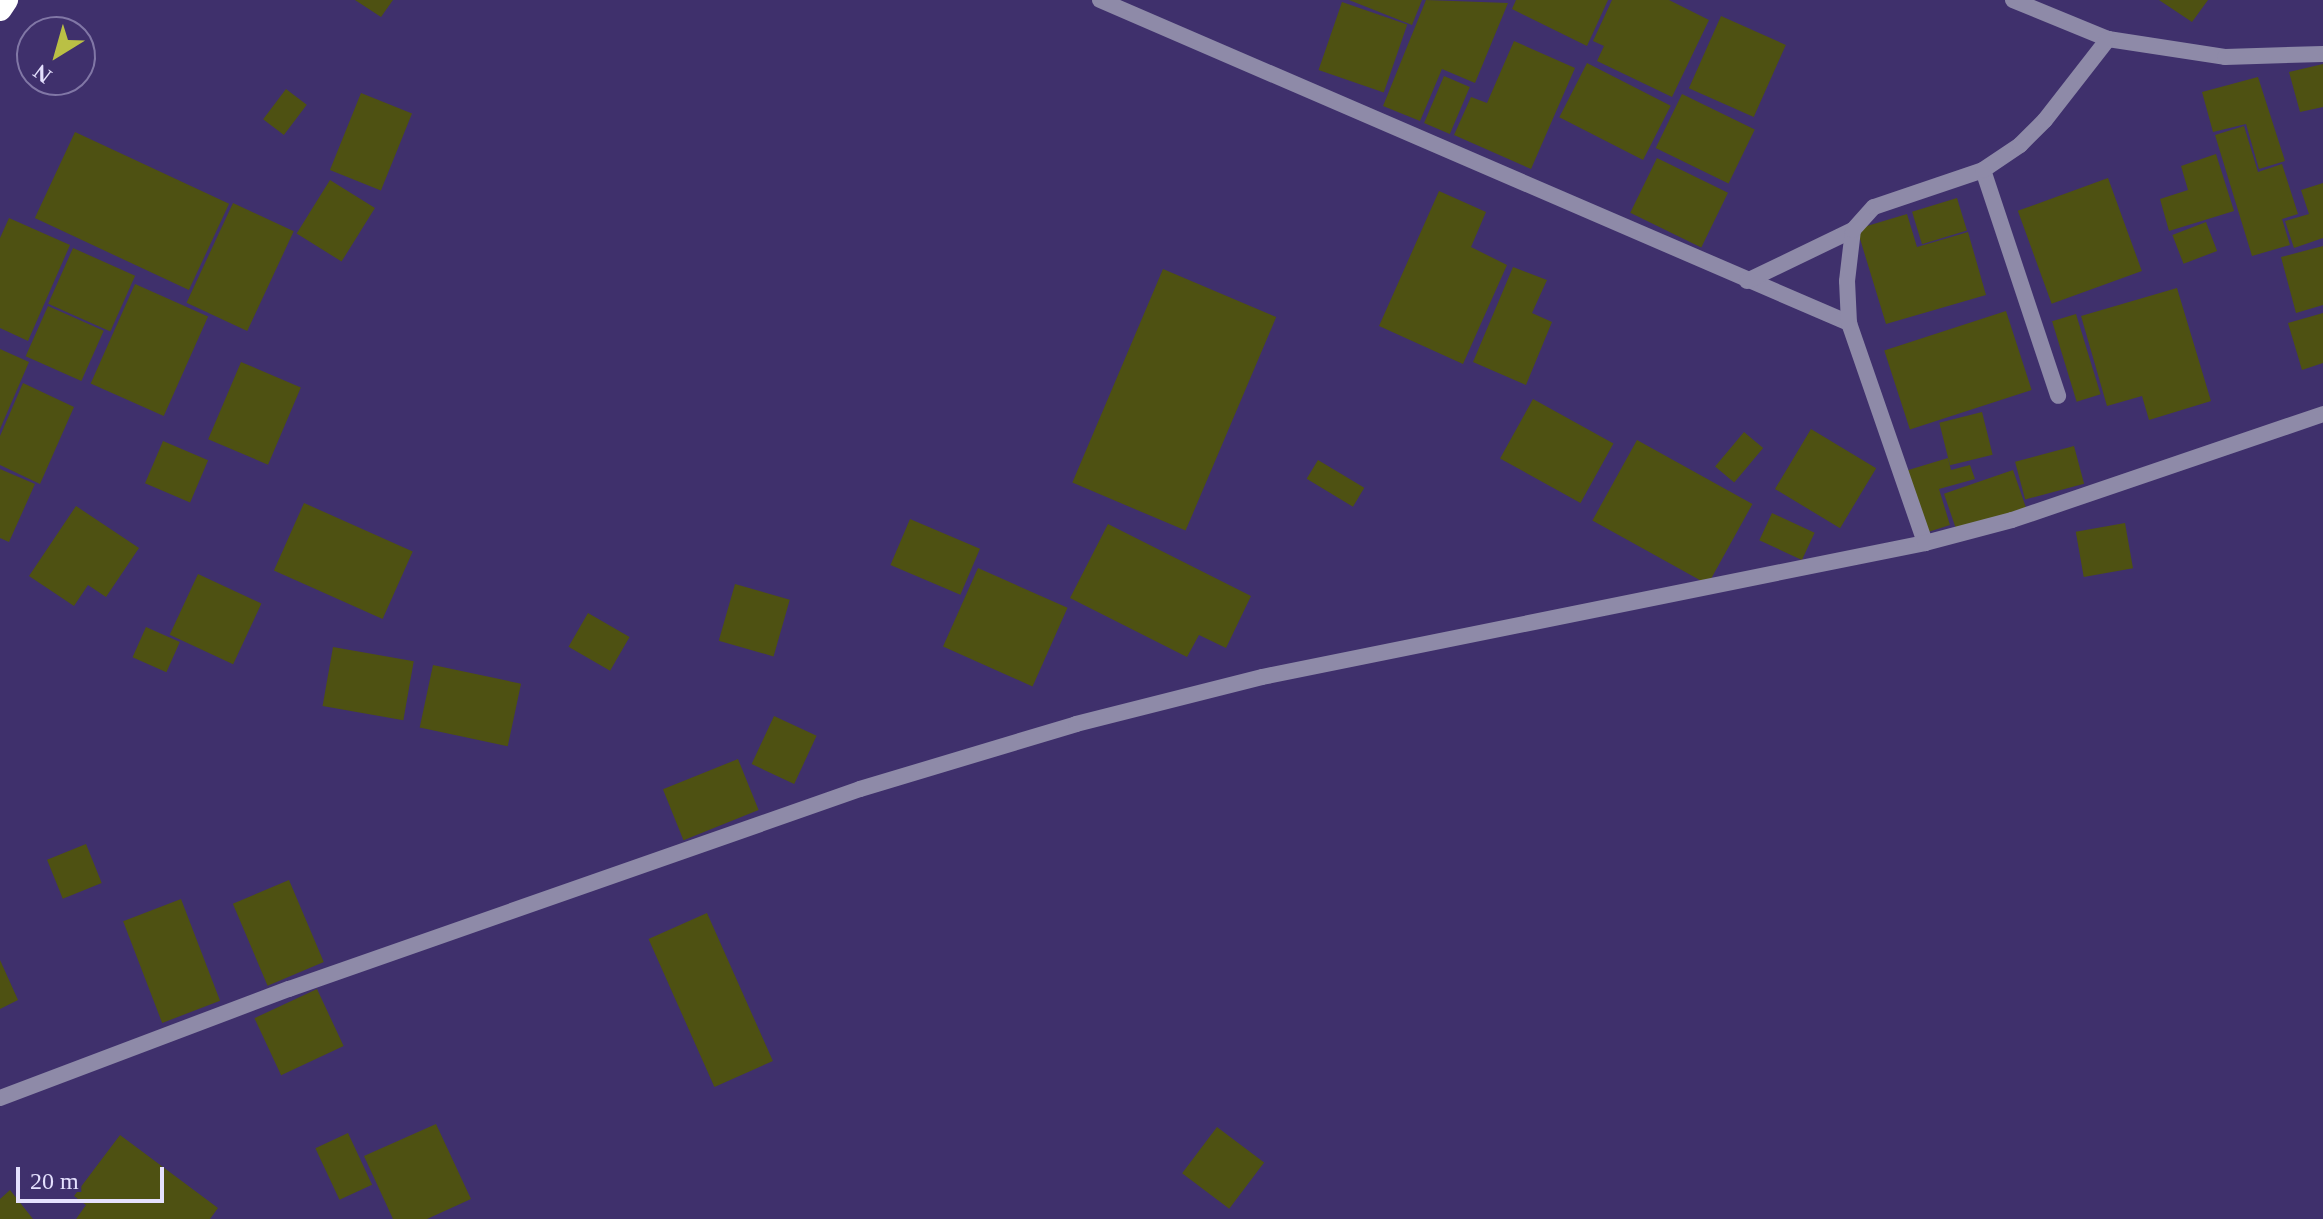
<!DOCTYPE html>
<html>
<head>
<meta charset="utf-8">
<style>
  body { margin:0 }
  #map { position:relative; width:2323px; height:1219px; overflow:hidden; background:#3f306c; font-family:"Times New Roman",serif }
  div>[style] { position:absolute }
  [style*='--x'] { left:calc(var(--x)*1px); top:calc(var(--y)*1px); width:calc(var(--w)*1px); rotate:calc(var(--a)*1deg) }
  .building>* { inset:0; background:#4e5112; transform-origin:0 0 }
  .street>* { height:16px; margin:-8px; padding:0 8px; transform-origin:8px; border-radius:8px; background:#8e8aa8 }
  .highway>* { height:24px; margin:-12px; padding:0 12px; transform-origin:12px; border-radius:12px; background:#fff }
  span { translate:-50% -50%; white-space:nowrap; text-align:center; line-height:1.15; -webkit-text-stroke:7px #3f306c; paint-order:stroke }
  .north { position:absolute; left:16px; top:16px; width:80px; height:80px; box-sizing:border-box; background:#3f306c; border:2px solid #8177a6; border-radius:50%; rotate:217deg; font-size:22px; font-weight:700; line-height:32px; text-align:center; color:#e5e1fe }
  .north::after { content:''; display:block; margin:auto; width:28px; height:36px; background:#bac045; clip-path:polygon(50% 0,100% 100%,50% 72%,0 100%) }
  .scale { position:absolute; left:16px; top:1167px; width:148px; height:36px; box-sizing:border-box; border:4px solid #e5e1fe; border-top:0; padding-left:10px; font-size:24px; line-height:28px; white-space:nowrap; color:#e5e1fe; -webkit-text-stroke:6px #3f306c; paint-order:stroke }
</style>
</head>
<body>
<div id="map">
  <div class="building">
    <i style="clip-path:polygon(355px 0,393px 0,381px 17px)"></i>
    <i style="clip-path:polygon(1349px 0,1422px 0,1412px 25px)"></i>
    <i style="clip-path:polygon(1426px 0,1508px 3px,1475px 83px,1442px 69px,1420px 121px,1383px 106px)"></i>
    <i style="clip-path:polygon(1516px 0,1608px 0,1587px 46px,1512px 9px)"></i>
    <i style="clip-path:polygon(1612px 0,1669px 0,1709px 20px,1672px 97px,1597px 61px,1604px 46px,1593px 41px)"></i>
    <i style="clip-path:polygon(2159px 0,2208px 0,2192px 22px)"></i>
    <i style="left:1342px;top:2px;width:69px;height:72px;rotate:19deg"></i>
    <i style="left:1721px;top:16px;width:71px;height:79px;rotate:24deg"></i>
    <i style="clip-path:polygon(1514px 41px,1575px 68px,1531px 169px,1454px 135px,1471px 97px,1487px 103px)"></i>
    <i style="left:1587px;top:63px;width:94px;height:61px;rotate:27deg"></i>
    <i style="clip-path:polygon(2323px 64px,2323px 107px,2300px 112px,2289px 72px)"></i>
    <i style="left:1444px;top:76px;width:28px;height:51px;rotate:23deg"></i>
    <i style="clip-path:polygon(2258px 77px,2285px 161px,2259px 169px,2246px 124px,2213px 132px,2202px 92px)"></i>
    <i style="left:286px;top:89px;width:26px;height:38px;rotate:37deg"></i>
    <i style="left:361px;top:93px;width:55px;height:83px;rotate:22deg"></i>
    <i style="left:1682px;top:94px;width:81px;height:60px;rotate:26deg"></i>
    <i style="clip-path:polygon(2244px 126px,2258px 172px,2282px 164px,2298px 214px,2282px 219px,2290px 245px,2252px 256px,2215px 135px)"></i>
    <i style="left:75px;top:132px;width:170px;height:95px;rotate:25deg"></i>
    <i style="clip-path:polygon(2216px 154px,2234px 211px,2169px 231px,2160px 199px,2188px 190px,2181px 166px)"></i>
    <i style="left:1657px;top:158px;width:79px;height:61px;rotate:26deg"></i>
    <i style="left:2108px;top:178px;width:99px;height:96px;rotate:70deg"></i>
    <i style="left:330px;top:180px;width:53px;height:63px;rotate:32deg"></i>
    <i style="clip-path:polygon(2323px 183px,2323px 238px,2294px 248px,2285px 221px,2309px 214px,2301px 190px)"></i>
    <i style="clip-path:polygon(1439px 191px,1486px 212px,1471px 247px,1507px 265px,1463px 364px,1379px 326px)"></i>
    <i style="left:1957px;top:198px;width:34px;height:47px;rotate:73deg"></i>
    <i style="left:233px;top:203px;width:67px;height:110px;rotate:25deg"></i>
    <i style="clip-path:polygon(1907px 214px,1917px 247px,1968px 232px,1986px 295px,1886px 324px,1857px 229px)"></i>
    <i style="clip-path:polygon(9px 218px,70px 245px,28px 341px,0 328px,0 238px)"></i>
    <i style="left:2206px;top:222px;width:31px;height:36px;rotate:69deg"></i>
    <i style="clip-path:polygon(2323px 246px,2323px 305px,2296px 313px,2281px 257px)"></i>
    <i style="left:73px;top:248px;width:68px;height:61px;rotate:24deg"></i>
    <i style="clip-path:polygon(1513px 267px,1547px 280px,1532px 313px,1552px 322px,1526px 385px,1473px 362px)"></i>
    <i style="left:1163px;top:269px;width:123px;height:232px;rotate:23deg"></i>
    <i style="left:135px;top:284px;width:80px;height:109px;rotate:24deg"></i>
    <i style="clip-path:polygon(2177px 288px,2211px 401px,2149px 420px,2142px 396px,2107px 406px,2081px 316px)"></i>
    <i style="left:48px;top:306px;width:61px;height:55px;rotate:24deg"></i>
    <i style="left:2006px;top:311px;width:83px;height:128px;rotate:72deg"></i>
    <i style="clip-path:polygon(2323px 313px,2323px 363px,2302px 370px,2288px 323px)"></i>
    <i style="left:2076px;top:314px;width:84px;height:25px;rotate:73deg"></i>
    <i style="clip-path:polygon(0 349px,29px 362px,0 429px)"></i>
    <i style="left:241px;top:362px;width:65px;height:84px;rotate:23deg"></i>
    <i style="clip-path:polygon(23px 383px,74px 407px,40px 484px,0 465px,0 436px)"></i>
    <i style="left:1533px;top:399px;width:92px;height:68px;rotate:29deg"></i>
    <i style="left:1982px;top:412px;width:44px;height:44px;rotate:76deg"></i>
    <i style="left:1811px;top:429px;width:76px;height:70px;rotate:31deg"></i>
    <i style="left:1744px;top:432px;width:25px;height:45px;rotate:40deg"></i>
    <i style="left:1637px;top:440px;width:132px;height:92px;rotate:29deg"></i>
    <i style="left:163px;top:441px;width:49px;height:46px;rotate:23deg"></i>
    <i style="left:2074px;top:446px;width:39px;height:61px;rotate:75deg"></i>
    <i style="clip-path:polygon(1948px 458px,1951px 470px,1970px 465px,1975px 479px,1939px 489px,1950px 525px,1925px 533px,1905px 471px)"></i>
    <i style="left:1318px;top:460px;width:54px;height:22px;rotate:31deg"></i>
    <i style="clip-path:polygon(0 469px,35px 484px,9px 542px,0 538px)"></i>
    <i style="left:2013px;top:470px;width:43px;height:73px;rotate:71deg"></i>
    <i style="left:304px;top:503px;width:119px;height:74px;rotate:24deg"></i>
    <i style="clip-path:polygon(76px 506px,139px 548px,106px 597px,88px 585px,74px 606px,29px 576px)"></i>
    <i style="left:1772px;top:513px;width:47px;height:30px;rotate:25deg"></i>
    <i style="left:910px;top:519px;width:76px;height:50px;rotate:23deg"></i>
    <i style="left:2125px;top:523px;width:46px;height:50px;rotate:80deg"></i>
    <i style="clip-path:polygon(1108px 524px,1251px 596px,1226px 648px,1199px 635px,1187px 657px,1070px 598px)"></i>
    <i style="left:978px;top:568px;width:98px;height:86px;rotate:24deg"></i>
    <i style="left:198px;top:574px;width:70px;height:67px;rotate:25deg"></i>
    <i style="left:735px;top:584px;width:57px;height:59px;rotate:16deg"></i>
    <i style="left:588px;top:613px;width:48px;height:39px;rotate:30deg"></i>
    <i style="left:146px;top:627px;width:37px;height:33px;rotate:24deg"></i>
    <i style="left:333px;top:647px;width:82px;height:60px;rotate:10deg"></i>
    <i style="left:433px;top:665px;width:90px;height:64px;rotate:12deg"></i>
    <i style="left:774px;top:716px;width:47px;height:53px;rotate:25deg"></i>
    <i style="left:738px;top:759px;width:55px;height:81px;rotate:68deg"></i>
    <i style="left:86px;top:844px;width:42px;height:42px;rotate:68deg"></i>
    <i style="left:289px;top:880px;width:89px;height:61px;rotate:67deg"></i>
    <i style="left:181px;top:899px;width:109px;height:62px;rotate:69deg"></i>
    <i style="left:707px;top:913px;width:162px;height:64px;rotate:66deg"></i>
    <i style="clip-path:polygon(0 960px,18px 1000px,0 1009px)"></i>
    <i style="left:317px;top:989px;width:63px;height:69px;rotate:65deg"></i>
    <i style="clip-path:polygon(436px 1124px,471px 1199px,427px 1219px,393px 1219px,364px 1156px)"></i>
    <i style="left:1217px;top:1127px;width:59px;height:58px;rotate:37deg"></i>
    <i style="left:348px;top:1133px;width:57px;height:36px;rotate:65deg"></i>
    <i style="clip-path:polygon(120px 1135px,218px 1208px,210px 1219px,76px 1219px,86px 1205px,74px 1196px)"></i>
    <i style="clip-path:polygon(10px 1190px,33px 1219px,0 1219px,0 1199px)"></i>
  </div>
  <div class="street">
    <i style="--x:1100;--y:0;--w:816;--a:23.33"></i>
    <i style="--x:1849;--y:323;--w:233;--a:70.9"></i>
    <i style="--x:2013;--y:0;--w:103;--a:22.3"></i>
    <i style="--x:2108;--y:39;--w:118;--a:8.7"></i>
    <i style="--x:2225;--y:57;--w:98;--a:-1.8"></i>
    <i style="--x:1983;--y:170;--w:238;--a:71.6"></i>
    <i style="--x:1747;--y:281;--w:118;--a:-25.7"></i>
    <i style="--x:1849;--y:323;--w:42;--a:-92.7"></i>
    <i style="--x:1847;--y:281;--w:51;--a:-83.3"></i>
    <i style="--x:1853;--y:230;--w:31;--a:-48"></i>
    <i style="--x:1874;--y:207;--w:115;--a:-18.7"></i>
    <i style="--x:1983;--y:170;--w:45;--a:-34"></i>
    <i style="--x:2020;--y:145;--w:35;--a:-45"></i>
    <i style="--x:2045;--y:120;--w:103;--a:-52.1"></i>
    <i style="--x:0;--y:1098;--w:309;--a:-20.7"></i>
    <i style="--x:289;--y:989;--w:605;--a:-19.3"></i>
    <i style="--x:860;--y:789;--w:226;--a:-16.7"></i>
    <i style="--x:1076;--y:724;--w:192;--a:-14.2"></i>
    <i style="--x:1262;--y:677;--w:676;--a:-11.43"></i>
    <i style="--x:1925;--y:543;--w:90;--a:-14.8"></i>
    <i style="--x:2012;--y:520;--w:329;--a:-18.8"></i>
  </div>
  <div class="highway">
    <i style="--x:0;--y:9;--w:11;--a:-56"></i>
  </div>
  <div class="north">N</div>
  <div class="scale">20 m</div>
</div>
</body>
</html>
